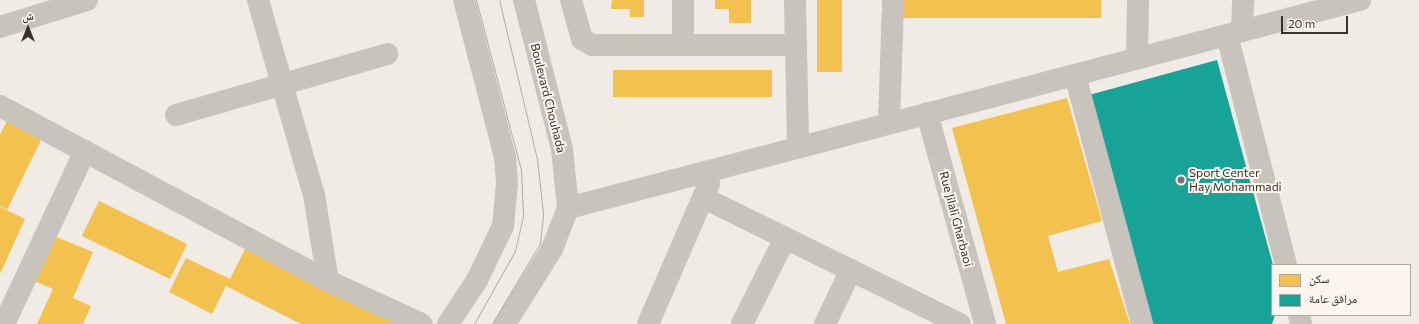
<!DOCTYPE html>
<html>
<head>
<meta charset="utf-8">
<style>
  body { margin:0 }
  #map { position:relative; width:1419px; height:324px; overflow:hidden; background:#f0ebe5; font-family:Commissioner,"Noto Naskh Arabic",sans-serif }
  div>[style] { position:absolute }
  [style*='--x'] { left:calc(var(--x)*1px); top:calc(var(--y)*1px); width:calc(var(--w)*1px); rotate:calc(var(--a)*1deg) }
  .homes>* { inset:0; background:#f2c14e; transform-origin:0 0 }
  .public>* { inset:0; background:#17a398 }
  .minor>* { height:22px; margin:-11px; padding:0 11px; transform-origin:11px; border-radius:11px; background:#c9c3be }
  .tertiary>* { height:22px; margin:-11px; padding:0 11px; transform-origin:11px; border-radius:11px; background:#c9c3be }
  .tram>* { height:1px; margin:-0.5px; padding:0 0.5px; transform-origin:0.5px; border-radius:0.5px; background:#b1aca8 }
  .dots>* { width:11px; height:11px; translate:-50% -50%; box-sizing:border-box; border:2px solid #fbf5ee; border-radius:50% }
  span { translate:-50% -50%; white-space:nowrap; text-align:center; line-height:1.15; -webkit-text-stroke:4px #fbf5ee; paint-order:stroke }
  .street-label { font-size:12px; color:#3b302b }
  .poi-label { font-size:12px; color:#3b302b }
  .left { translate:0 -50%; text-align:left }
  .legend { position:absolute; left:1271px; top:264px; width:140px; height:52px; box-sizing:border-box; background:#fbf5ee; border:1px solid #aea6a0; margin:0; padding:5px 7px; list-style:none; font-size:12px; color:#3b302b }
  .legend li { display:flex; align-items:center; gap:8px; height:20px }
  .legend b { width:20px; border:1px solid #aea6a0 }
  .north { position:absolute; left:8px; top:8px; width:40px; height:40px; -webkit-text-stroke:3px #fbf5ee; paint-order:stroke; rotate:0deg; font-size:11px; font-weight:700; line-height:16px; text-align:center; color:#3b302b }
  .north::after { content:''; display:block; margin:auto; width:14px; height:18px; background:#3b302b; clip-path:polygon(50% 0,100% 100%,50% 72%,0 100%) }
  .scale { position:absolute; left:1281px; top:16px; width:67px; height:18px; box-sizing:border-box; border:2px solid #3b302b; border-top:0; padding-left:5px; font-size:12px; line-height:14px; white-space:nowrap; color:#3b302b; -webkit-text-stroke:3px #fbf5ee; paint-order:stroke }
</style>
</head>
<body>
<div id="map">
  <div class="homes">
    <i style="clip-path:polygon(612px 0,644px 0,644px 17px,630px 17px,630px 9px,611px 9px)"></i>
    <i style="clip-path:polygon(715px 0,751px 0,751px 23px,729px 23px,729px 9px,715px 9px)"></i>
    <i style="left:817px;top:0;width:25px;height:72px"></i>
    <i style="left:903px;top:0;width:198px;height:18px"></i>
    <i style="left:613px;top:70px;width:159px;height:27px"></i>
    <i style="clip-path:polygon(1067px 98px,1102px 221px,1048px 236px,1058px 272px,1109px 259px,1130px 324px,1006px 324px,952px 128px)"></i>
    <i style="clip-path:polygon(7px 121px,42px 138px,7px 210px,0 206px,0 135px)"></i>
    <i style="left:99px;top:201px;width:98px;height:39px;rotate:26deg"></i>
    <i style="clip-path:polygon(0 207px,25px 219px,0 274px)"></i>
    <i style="clip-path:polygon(54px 236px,93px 252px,73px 298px,91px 306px,83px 324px,37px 324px,53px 289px,34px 281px)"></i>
    <i style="clip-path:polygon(246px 247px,409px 324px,301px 324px,226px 286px,212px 314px,169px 292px,186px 258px,230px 279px)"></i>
  </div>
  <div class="public">
    <i style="clip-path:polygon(1217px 60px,1273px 265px,1275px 315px,1272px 324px,1152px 324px,1089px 95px)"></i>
  </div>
  <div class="minor">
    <i style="--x:258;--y:0;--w:203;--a:74"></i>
    <i style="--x:314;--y:195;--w:87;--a:80.8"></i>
    <i style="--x:571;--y:0;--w:41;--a:74.2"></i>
    <i style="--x:582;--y:39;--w:13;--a:29"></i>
    <i style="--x:593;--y:45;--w:202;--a:0"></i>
    <i style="--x:683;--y:0;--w:44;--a:90"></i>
    <i style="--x:795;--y:0;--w:147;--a:88.8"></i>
    <i style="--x:0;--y:27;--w:91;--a:-17.2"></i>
    <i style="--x:1242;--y:31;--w:31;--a:-88"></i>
    <i style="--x:1227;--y:35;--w:237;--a:75.6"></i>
    <i style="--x:1137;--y:59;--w:59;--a:-89"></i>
    <i style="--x:1075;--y:75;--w:258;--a:74.9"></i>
    <i style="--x:0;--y:106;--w:372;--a:28.1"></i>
    <i style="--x:328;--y:281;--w:103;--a:24.6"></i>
    <i style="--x:927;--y:113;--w:219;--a:74.6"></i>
    <i style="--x:176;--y:115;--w:220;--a:-16.1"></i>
    <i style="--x:889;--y:123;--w:123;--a:-88.1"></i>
    <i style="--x:704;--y:198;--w:285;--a:26.2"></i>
    <i style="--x:568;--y:208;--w:819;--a:-14.72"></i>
    <i style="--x:1299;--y:315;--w:9;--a:77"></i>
    <i style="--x:4;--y:324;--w:191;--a:-64.9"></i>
    <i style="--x:648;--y:324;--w:153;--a:-66.5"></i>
    <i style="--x:742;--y:324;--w:96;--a:-63.4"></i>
    <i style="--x:825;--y:324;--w:60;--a:-64.3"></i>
  </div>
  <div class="tertiary">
    <i style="--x:448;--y:324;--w:53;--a:-56.6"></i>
    <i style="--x:477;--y:280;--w:60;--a:-64.3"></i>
    <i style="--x:503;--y:226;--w:42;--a:-84.6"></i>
    <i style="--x:507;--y:184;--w:27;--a:-94"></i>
    <i style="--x:505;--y:157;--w:162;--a:-104.6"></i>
    <i style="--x:505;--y:324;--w:89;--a:-57.9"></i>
    <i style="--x:552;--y:249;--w:44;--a:-68.7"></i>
    <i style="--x:568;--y:208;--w:59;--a:-95.8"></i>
    <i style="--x:562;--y:149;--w:154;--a:-104.3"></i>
  </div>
  <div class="tram">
    <i style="--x:474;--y:324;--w:84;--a:-60.7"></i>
    <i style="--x:515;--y:251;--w:37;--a:-77"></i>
    <i style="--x:523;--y:215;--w:45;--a:-92.5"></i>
    <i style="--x:521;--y:170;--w:176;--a:-104.8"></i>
    <i style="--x:492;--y:324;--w:94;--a:-59.3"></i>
    <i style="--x:540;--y:243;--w:30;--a:-84"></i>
    <i style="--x:543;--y:213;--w:54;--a:-96.3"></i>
    <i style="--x:537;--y:159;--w:163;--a:-103.4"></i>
  </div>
  <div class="dots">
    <i style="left:1181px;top:180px;background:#7a716c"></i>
  </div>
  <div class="street-label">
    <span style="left:548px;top:98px;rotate:76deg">Boulevard Chouhada</span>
    <span style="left:956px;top:219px;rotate:75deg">Rue Jilali Gharbaoi</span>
  </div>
  <div class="poi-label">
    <span class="left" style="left:1189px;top:180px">Sport Center<br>Hay Mohammadi</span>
  </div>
  <ul class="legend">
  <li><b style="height:11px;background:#f2c14e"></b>سكن</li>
  <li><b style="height:11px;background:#17a398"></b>مرافق عامة</li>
  </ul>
  <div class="north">ش</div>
  <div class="scale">20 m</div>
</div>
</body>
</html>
